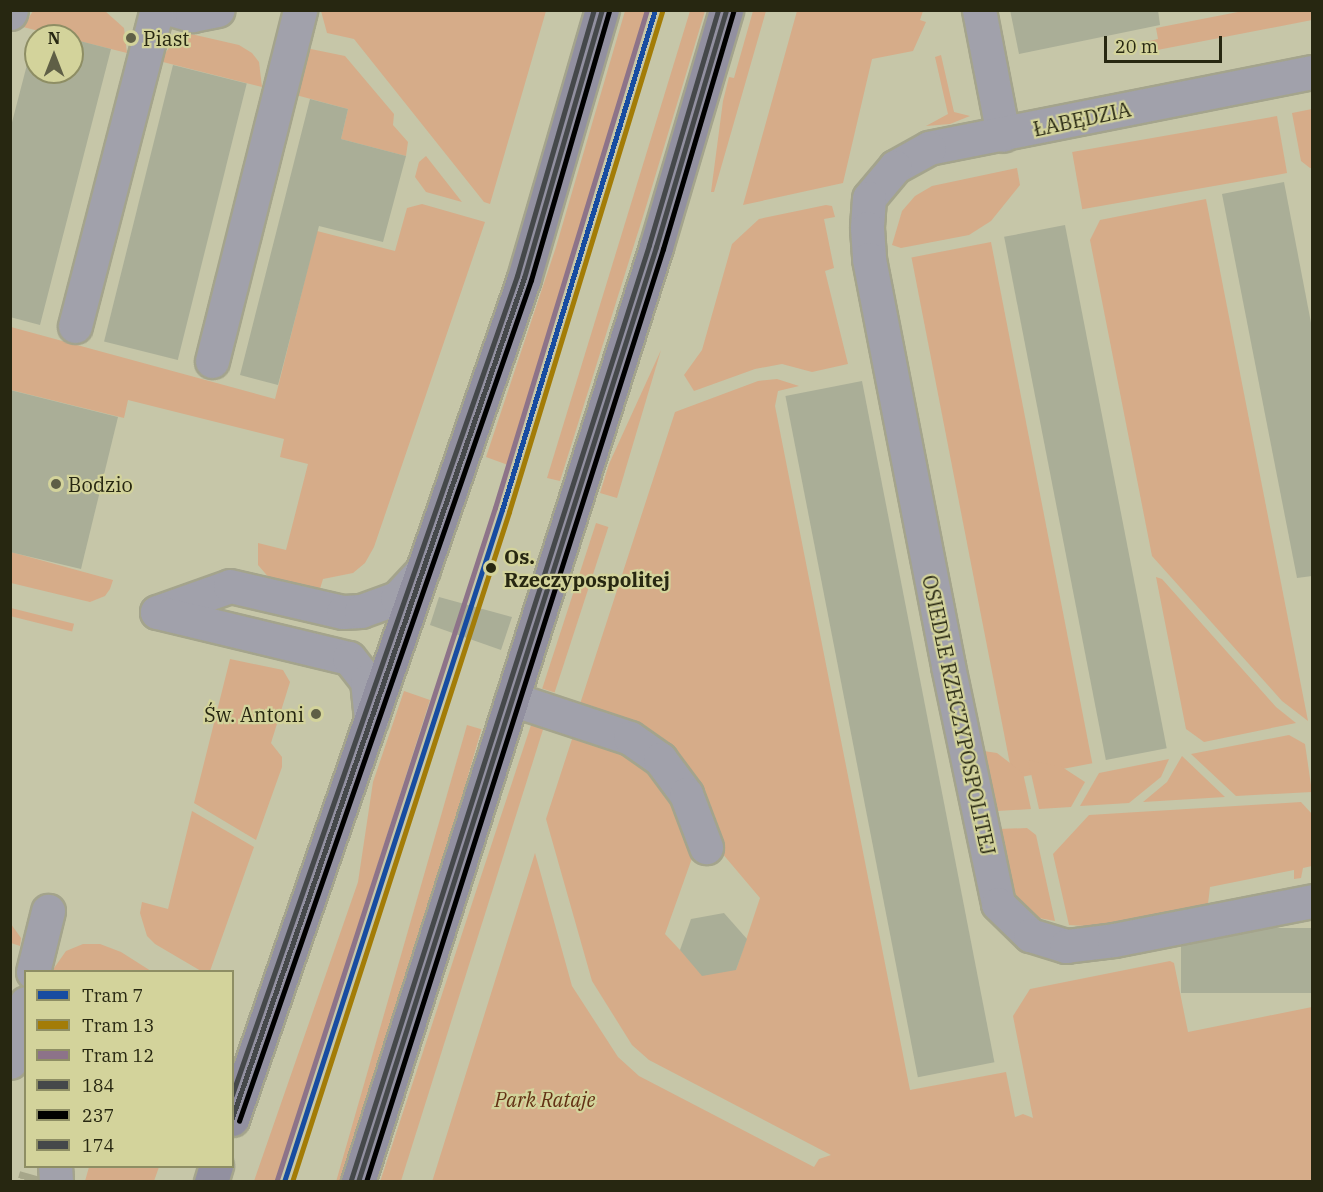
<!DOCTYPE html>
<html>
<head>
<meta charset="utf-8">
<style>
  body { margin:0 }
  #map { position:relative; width:1323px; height:1192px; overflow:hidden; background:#c6c6a8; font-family:"IBM Plex Serif",serif }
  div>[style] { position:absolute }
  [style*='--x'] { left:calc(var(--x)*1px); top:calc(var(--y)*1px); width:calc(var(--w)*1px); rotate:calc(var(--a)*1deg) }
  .green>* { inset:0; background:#d6ac89; transform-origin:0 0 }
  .building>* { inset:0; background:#aaae97; transform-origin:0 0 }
  .minor-tunnel>* { height:33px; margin-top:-16.5px; transform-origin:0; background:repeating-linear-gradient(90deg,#a6a68a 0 33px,transparent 0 49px) }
  .roads { filter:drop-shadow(2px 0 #a4a48c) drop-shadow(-2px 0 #a4a48c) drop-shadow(0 2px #a4a48c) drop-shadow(0 -2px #a4a48c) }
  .minor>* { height:33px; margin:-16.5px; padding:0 16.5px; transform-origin:16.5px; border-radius:16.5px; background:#a1a1ab }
  .major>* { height:33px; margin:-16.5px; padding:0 16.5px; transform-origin:16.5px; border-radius:16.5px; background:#9290a0 }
  .bus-1>* { height:4.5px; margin:-2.25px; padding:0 2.25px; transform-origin:2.25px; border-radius:2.25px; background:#45484a }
  .bus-2>* { height:4.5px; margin:-2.25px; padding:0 2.25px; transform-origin:2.25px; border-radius:2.25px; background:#000 }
  .bus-3>* { height:4.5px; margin:-2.25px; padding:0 2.25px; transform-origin:2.25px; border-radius:2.25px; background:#45484a }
  .tram-1>* { height:4.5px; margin:-2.25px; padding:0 2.25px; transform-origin:2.25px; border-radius:2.25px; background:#174ca1 }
  .tram-2>* { height:4.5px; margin:-2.25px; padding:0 2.25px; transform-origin:2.25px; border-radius:2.25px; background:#a37c07 }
  .tram-3>* { height:4.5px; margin:-2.25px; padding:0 2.25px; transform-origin:2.25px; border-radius:2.25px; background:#8d7389 }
  .dots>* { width:16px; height:16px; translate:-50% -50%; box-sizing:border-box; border:3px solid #d3d39b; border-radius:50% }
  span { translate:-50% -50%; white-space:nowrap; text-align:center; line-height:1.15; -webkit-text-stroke:4.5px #d3d39b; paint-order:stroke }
  .poi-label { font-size:20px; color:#272711 }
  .left { translate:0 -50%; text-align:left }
  .right { translate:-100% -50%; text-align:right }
  .street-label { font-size:20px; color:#272711 }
  .stop-label { font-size:20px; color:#272711; font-weight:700 }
  .park-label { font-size:20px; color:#633114; font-style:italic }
  .frame { position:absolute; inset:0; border:12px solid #272711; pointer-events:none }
  .legend { position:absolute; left:24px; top:970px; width:210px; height:198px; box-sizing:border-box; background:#d3d39b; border:2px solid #8e8e64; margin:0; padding:8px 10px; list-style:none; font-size:18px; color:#272711 }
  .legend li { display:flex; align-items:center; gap:12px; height:30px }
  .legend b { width:30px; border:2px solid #8e8e64 }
  .north { position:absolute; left:24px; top:24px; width:60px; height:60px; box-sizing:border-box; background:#d3d39b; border:2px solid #8e8e64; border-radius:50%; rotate:0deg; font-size:16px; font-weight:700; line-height:24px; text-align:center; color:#272711 }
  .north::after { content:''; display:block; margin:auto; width:21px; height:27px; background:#5f5f46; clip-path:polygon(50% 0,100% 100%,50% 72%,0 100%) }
  .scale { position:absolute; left:1104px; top:36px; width:118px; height:27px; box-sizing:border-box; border:3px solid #272711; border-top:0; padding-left:8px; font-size:18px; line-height:21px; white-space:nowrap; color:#272711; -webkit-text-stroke:4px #d3d39b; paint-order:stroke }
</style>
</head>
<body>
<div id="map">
  <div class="green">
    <i style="clip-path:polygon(33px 11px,105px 11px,124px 28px,127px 53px,23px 27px)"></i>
    <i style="clip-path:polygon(321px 11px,546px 11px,490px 204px,484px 202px,354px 39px,327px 33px)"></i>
    <i style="clip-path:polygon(625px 11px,646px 11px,508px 465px,486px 457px,556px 247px)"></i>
    <i style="clip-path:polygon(690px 11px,705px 11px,645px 210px,560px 481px,547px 478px)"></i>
    <i style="clip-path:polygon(753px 11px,766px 11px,714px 192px,711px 192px,723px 101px,729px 77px,734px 78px)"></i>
    <i style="clip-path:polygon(797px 11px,923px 11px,920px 20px,926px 22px,913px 51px,872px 59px,843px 183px,743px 205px)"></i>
    <i style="clip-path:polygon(1243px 11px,1312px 11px,1312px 20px,1147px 52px,1145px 42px,1158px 39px,1156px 28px)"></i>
    <i style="clip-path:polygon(191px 34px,239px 45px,252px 53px,259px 62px,262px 87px,159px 61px,176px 39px)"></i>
    <i style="clip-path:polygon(301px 47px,345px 56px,394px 114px,393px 125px,408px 142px,406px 156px,341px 139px,348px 109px,296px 95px)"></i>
    <i style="clip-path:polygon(941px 55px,954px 112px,970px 116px,950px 124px,926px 126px,948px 114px,935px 57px)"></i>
    <i style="clip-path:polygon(1312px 109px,1312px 168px,1310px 168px,1301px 161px,1292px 113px)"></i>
    <i style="left:1277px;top:116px;width:58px;height:208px;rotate:80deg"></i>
    <i style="clip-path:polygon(426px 156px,462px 202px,426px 192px,415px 177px,419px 162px)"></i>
    <i style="clip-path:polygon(1017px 168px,1020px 185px,991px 221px,969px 235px,901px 248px,892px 245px,902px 211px,915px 196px,932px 186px)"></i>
    <i style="clip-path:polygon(1206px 199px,1308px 721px,1282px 701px,1152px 556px,1090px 240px,1100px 220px)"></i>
    <i style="clip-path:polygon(422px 204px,485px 222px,374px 547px,365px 563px,353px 573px,323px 579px,319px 592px,271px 580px,258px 565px,258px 543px,286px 550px,308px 464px,280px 457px,284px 439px,128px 400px,124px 418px,11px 390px,11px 327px,275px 399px,317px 231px,395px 251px,407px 208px)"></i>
    <i style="clip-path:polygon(826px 205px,832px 206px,835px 217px,824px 219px,834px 268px,825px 271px,848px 364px,812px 372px,782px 364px,755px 369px,694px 391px,684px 375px,702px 350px,732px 244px,759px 219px)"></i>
    <i style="left:991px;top:242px;width:531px;height:81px;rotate:79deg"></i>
    <i style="clip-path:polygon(661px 350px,617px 498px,600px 493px,609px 464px)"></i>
    <i style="clip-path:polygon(777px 379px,799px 386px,778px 391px,775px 406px,910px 1090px,1006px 1072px,1015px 1117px,1023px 1114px,1033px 1118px,1013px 1016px,1030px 989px,1170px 961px,1174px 963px,1188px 1032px,1312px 1007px,1312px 1181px,432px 1182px,535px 853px,572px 986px,618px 1057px,639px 1076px,814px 1167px,819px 1159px,831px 1155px,649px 1060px,632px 1045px,592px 981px,546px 819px,574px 733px,624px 747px,662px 777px,696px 847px,665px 934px,680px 950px,736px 970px,760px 898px,716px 846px,698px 801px,580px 704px,675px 412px,758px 381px)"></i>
    <i style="left:596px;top:523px;width:13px;height:174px;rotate:18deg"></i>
    <i style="clip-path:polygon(11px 552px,113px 580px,110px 589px,105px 596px,90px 602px,11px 583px)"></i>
    <i style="clip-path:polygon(1156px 577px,1162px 579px,1276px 707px,1296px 723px,1204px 742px,1186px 729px)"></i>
    <i style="left:11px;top:608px;width:65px;height:8px;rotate:14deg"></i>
    <i style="clip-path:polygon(230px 659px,283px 670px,290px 682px,271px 743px,282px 757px,282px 767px,256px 840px,194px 803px)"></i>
    <i style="clip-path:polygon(404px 691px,430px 700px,277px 1181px,254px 1181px,358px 882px,373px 782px)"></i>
    <i style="clip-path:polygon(546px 720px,401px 1181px,380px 1182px,532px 722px)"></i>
    <i style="left:467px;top:725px;width:15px;height:479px;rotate:16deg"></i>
    <i style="clip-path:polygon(1289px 735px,1305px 744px,1312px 792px,1236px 796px,1191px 754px)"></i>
    <i style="clip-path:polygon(977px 750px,997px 753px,1023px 773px,1031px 809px,997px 811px,987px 803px)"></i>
    <i style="clip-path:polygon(1182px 756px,1225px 797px,1143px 802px,1167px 782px)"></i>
    <i style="clip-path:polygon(1169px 759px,1161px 777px,1129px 803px,1080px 806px,1099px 773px)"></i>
    <i style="clip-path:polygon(1028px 760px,1062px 767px,1085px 782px,1071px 807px,1039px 809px)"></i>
    <i style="clip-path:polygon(1301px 802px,1312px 814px,1312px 866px,1303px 868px,1301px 878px,1294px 879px,1294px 870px,1210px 887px,1207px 912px,1101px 927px,1069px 925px,1053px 854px,1089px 815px)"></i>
    <i style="clip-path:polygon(192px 811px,254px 847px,210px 971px,201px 971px,155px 944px,147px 936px,140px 913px,142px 902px,168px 909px)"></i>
    <i style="clip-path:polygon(1027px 828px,1036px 835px,1055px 921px,1039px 918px,1011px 897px,998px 829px)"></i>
    <i style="clip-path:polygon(11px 924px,21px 938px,20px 946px,11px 943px)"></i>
    <i style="clip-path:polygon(83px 944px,100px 944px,121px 952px,151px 971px,52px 971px,66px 951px)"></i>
    <i style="clip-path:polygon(89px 1167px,89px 1166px,159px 1167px,154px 1181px,85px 1181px)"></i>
  </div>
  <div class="building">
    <i style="clip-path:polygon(1010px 10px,1158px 10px,1160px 25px,1019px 54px)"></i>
    <i style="clip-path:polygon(36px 30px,60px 36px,36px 36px,36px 72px,72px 72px,72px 39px,111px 49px,40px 325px,10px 317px,10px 130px)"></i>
    <i style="left:173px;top:65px;width:76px;height:285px;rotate:14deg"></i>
    <i style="clip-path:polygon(310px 99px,348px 109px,341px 139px,406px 156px,383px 242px,319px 226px,278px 385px,240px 375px)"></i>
    <i style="clip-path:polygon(1284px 182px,1312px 328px,1312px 576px,1297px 578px,1222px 194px)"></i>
    <i style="left:1065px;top:225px;width:533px;height:62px;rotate:79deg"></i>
    <i style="left:862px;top:381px;width:694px;height:78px;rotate:79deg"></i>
    <i style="clip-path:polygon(10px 390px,118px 417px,81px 569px,10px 552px)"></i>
    <i style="clip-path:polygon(439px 597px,512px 617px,501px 650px,430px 625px)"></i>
    <i style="clip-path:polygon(724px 913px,747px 939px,736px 970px,702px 976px,680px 950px,691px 919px)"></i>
    <i style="left:1312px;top:928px;width:65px;height:131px;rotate:90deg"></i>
  </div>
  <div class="minor-tunnel">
    <i style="--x:34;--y:1182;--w:7;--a:-74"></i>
  </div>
  <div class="roads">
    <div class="minor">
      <i style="--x:174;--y:10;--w:19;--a:16"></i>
      <i style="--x:192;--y:15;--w:26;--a:-11"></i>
      <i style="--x:979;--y:10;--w:127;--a:79.1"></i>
      <i style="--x:10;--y:13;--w:3;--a:-72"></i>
      <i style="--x:1312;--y:72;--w:390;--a:168.8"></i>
      <i style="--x:929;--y:148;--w:39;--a:151"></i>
      <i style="--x:895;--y:167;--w:40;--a:130"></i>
      <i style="--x:869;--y:198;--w:30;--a:94"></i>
      <i style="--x:867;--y:228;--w:31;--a:86"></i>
      <i style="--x:869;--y:259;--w:415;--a:79"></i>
      <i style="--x:948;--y:666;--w:243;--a:78.1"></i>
      <i style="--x:998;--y:904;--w:45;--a:44.1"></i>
      <i style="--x:1030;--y:935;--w:38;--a:17"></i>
      <i style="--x:1066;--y:946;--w:48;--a:-7.1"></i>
      <i style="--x:1114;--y:940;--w:202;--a:-11.1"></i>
      <i style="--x:75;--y:326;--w:326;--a:-75.5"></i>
      <i style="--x:212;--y:361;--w:362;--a:-75.9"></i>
      <i style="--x:157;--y:612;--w:77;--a:-19.6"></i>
      <i style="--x:230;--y:586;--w:116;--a:13"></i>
      <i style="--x:343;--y:612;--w:18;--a:-3"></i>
      <i style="--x:361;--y:611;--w:38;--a:-20"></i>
      <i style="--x:397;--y:598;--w:38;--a:-47"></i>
      <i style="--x:157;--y:612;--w:197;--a:13.5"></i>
      <i style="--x:349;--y:658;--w:29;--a:52"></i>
      <i style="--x:367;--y:681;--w:39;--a:84"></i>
      <i style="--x:512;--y:699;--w:124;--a:18.3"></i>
      <i style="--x:630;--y:738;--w:37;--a:35"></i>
      <i style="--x:660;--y:759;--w:44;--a:53.4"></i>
      <i style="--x:686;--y:794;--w:57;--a:69.3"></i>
      <i style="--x:33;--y:972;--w:63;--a:-76.2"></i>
      <i style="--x:10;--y:1062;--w:61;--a:-74.8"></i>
      <i style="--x:55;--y:1166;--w:15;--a:86"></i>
    </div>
    <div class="major">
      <i style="--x:232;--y:1119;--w:890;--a:-70.85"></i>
      <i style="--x:524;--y:278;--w:279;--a:-73.8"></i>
      <i style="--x:211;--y:1182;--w:17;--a:-73"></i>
      <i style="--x:358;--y:1182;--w:981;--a:-72.32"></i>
      <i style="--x:656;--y:247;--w:247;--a:-73.5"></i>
    </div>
  </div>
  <div class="bus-1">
    <i style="--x:232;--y:1118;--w:889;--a:-70.83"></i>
    <i style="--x:524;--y:278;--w:279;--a:-73.8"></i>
    <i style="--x:358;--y:1182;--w:981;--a:-72.32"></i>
    <i style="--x:656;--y:247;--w:247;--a:-73.5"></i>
  </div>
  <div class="bus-2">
    <i style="--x:239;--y:1121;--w:890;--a:-70.85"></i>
    <i style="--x:531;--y:280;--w:279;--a:-73.8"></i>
    <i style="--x:366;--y:1182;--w:979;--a:-72.34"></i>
    <i style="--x:663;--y:249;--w:247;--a:-73.5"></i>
  </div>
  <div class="bus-3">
    <i style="--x:232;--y:1095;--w:867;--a:-70.81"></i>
    <i style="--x:517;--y:276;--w:277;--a:-73.9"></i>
    <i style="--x:351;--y:1180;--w:981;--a:-72.32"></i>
    <i style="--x:649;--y:245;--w:245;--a:-73.6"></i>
  </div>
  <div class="tram-1">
    <i style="--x:284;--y:1182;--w:706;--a:-72.03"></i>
    <i style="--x:502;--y:510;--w:523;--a:-72.99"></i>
  </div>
  <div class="tram-2">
    <i style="--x:292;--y:1182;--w:704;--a:-72.05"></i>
    <i style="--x:509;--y:512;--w:523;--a:-72.99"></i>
  </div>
  <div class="tram-3">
    <i style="--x:277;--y:1180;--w:706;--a:-72.03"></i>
    <i style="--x:495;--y:508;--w:521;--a:-73.03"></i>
  </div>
  <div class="dots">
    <i style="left:131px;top:38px;background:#5f5f46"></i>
    <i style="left:56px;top:484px;background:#5f5f46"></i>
    <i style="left:491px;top:568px;background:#272711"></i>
    <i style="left:316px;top:714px;background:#5f5f46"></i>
  </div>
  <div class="poi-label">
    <span class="left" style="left:143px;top:38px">Piast</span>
    <span class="left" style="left:68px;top:484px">Bodzio</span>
    <span class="right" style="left:304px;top:714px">Św. Antoni</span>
  </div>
  <div class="street-label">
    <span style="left:1082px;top:119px;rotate:-12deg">ŁABĘDZIA</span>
    <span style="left:959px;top:715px;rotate:78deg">OSIEDLE RZECZYPOSPOLITEJ</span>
  </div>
  <div class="stop-label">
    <span class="left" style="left:504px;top:568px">Os.<br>Rzeczypospolitej</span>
  </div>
  <div class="park-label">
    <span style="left:545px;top:1099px">Park Rataje</span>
  </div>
  <div class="frame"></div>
  <ul class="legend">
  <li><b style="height:8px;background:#174ca1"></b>Tram 7</li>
  <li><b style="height:8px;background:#a37c07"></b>Tram 13</li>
  <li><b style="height:8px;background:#8d7389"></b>Tram 12</li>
  <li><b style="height:8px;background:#45484a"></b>184</li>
  <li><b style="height:8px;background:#000"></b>237</li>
  <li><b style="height:8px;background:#45484a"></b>174</li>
  </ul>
  <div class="north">N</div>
  <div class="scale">20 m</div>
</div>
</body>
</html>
